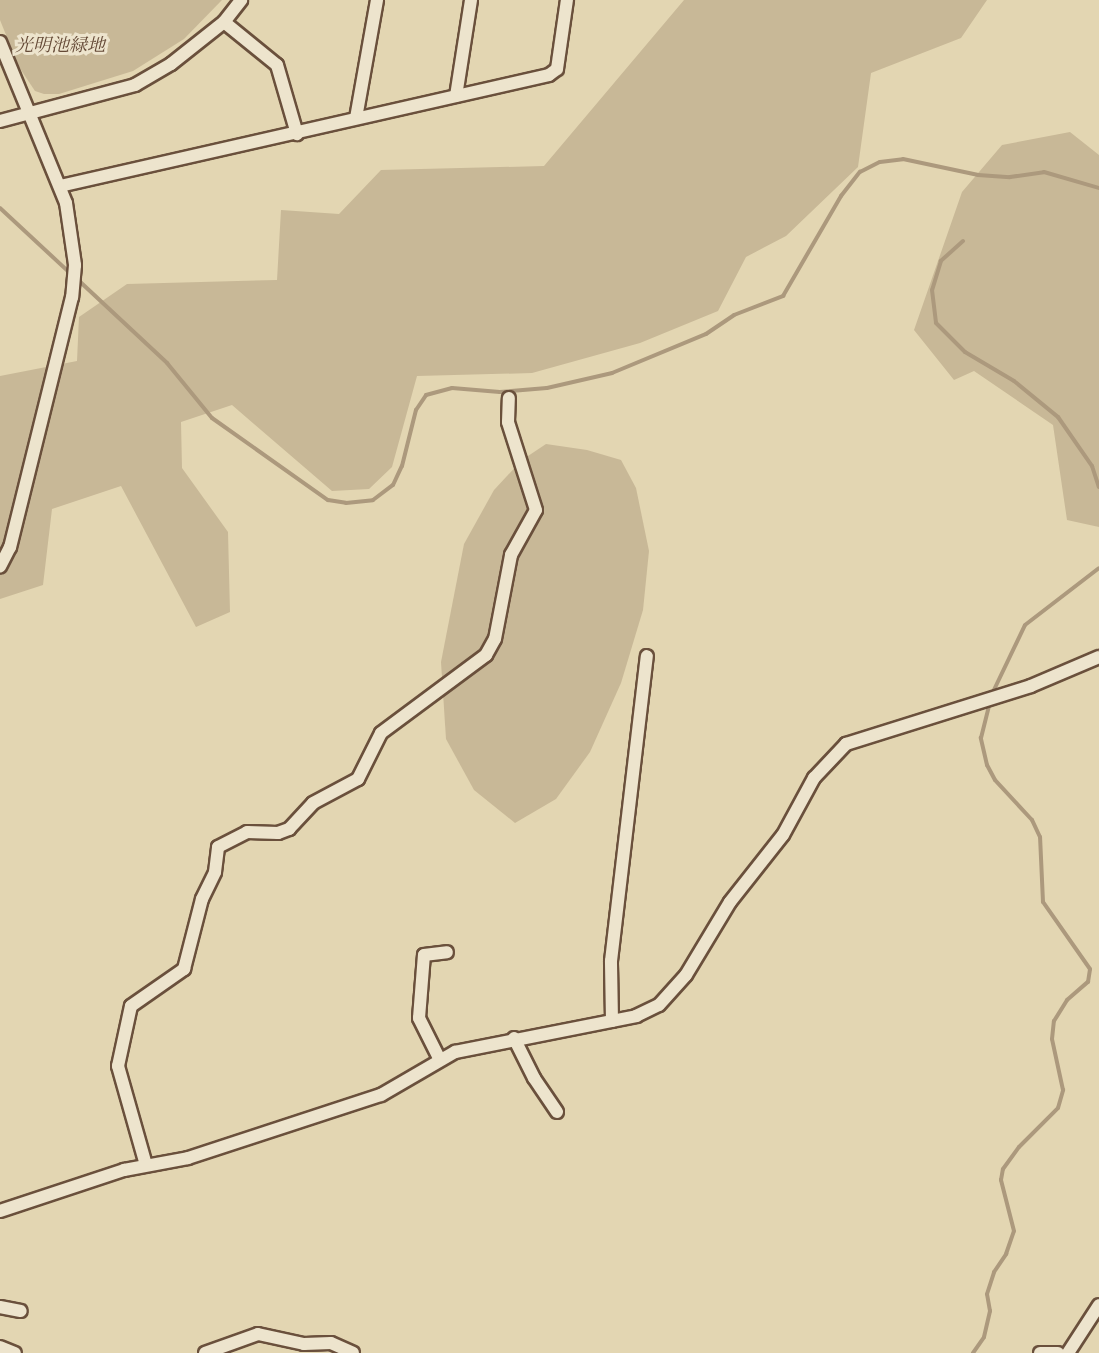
<!DOCTYPE html>
<html>
<head>
<meta charset="utf-8">
<style>
  body { margin:0 }
  #map { position:relative; width:1099px; height:1353px; overflow:hidden; background:#e3d6b2; font-family:"Old Standard TT","Noto Serif JP",serif }
  div>[style] { position:absolute }
  [style*='--x'] { left:calc(var(--x)*1px); top:calc(var(--y)*1px); width:calc(var(--w)*1px); rotate:calc(var(--a)*1deg) }
  .green>* { inset:0; background:#c8b897 }
  .stream>* { height:4px; margin:-2px; padding:0 2px; transform-origin:2px; border-radius:2px; background:#ac997d }
  .roads { filter:drop-shadow(2px 0 #6a503c) drop-shadow(-2px 0 #6a503c) drop-shadow(0 2px #6a503c) drop-shadow(0 -2px #6a503c) }
  .minor>* { height:12px; margin:-6px; padding:0 6px; transform-origin:6px; border-radius:6px; background:#ede4cd }
  span { translate:-50% -50%; white-space:nowrap; text-align:center; line-height:1.15; -webkit-text-stroke:6px #ede4cd; paint-order:stroke }
  .park-label { font-size:18px; color:#644936; font-style:italic }
</style>
</head>
<body>
<div id="map">
  <div class="green">
    <i style="clip-path:polygon(0 0,222px 0,184px 39px,133px 71px,59px 94px,44px 94px,35px 91px,19px 67px,0 20px)"></i>
    <i style="clip-path:polygon(684px 0,987px 0,961px 38px,871px 73px,858px 167px,786px 236px,746px 257px,718px 311px,640px 343px,532px 373px,417px 376px,392px 467px,369px 489px,332px 491px,232px 405px,181px 422px,182px 468px,228px 532px,230px 612px,196px 627px,121px 486px,52px 509px,43px 585px,0 599px,0 376px,77px 361px,79px 317px,127px 284px,277px 280px,281px 210px,339px 214px,381px 170px,544px 166px)"></i>
    <i style="clip-path:polygon(1070px 132px,1099px 155px,1099px 527px,1067px 520px,1053px 425px,974px 371px,954px 380px,914px 330px,962px 192px,1002px 145px)"></i>
    <i style="clip-path:polygon(546px 444px,587px 450px,621px 460px,636px 488px,649px 551px,643px 610px,621px 683px,590px 752px,556px 799px,515px 823px,474px 790px,446px 739px,441px 662px,464px 544px,494px 490px,522px 460px)"></i>
  </div>
  <div class="stream">
    <i style="--x:0;--y:208;--w:96;--a:42.9"></i>
    <i style="--x:963;--y:241;--w:30;--a:138"></i>
    <i style="--x:941;--y:261;--w:30;--a:107"></i>
    <i style="--x:932;--y:290;--w:33;--a:83"></i>
    <i style="--x:936;--y:323;--w:41;--a:45"></i>
    <i style="--x:965;--y:352;--w:57;--a:30.6"></i>
    <i style="--x:1014;--y:381;--w:57;--a:39.3"></i>
    <i style="--x:1058;--y:417;--w:60;--a:55.2"></i>
    <i style="--x:1092;--y:466;--w:22;--a:72"></i>
    <i style="--x:76;--y:278;--w:125;--a:43"></i>
    <i style="--x:167;--y:363;--w:71;--a:50.7"></i>
    <i style="--x:212;--y:418;--w:142;--a:35.3"></i>
    <i style="--x:328;--y:500;--w:18;--a:9"></i>
    <i style="--x:346;--y:503;--w:27;--a:-6"></i>
    <i style="--x:373;--y:500;--w:25;--a:-37"></i>
    <i style="--x:393;--y:485;--w:21;--a:-65"></i>
    <i style="--x:402;--y:466;--w:58;--a:-76"></i>
    <i style="--x:416;--y:410;--w:18;--a:-56"></i>
    <i style="--x:426;--y:395;--w:27;--a:-15"></i>
    <i style="--x:452;--y:388;--w:48;--a:4.8"></i>
    <i style="--x:500;--y:392;--w:47;--a:-4.9"></i>
    <i style="--x:547;--y:388;--w:67;--a:-13"></i>
    <i style="--x:612;--y:373;--w:102;--a:-22.5"></i>
    <i style="--x:706;--y:334;--w:34;--a:-34"></i>
    <i style="--x:734;--y:315;--w:53;--a:-21.2"></i>
    <i style="--x:783;--y:296;--w:116;--a:-59.9"></i>
    <i style="--x:841;--y:196;--w:31;--a:-52"></i>
    <i style="--x:860;--y:172;--w:22;--a:-27"></i>
    <i style="--x:880;--y:162;--w:23;--a:-7"></i>
    <i style="--x:903;--y:159;--w:77;--a:12"></i>
    <i style="--x:978;--y:175;--w:32;--a:4"></i>
    <i style="--x:1010;--y:177;--w:34;--a:-8"></i>
    <i style="--x:1044;--y:172;--w:57;--a:16.2"></i>
    <i style="--x:992;--y:694;--w:76;--a:-64.4"></i>
    <i style="--x:1025;--y:625;--w:93;--a:-37.6"></i>
    <i style="--x:973;--y:1353;--w:19;--a:-55"></i>
    <i style="--x:984;--y:1337;--w:27;--a:-77"></i>
    <i style="--x:990;--y:1311;--w:17;--a:-100"></i>
    <i style="--x:987;--y:1294;--w:23;--a:-72"></i>
    <i style="--x:994;--y:1272;--w:22;--a:-56"></i>
    <i style="--x:1006;--y:1254;--w:24;--a:-71"></i>
    <i style="--x:1014;--y:1231;--w:53;--a:-104.3"></i>
    <i style="--x:1001;--y:1180;--w:11;--a:-80"></i>
    <i style="--x:1003;--y:1169;--w:27;--a:-54"></i>
    <i style="--x:1019;--y:1147;--w:55;--a:-45"></i>
    <i style="--x:1058;--y:1108;--w:19;--a:-74"></i>
    <i style="--x:1063;--y:1090;--w:52;--a:-102.2"></i>
    <i style="--x:1052;--y:1039;--w:18;--a:-84"></i>
    <i style="--x:1054;--y:1021;--w:25;--a:-58"></i>
    <i style="--x:1067;--y:1000;--w:28;--a:-41"></i>
    <i style="--x:1088;--y:982;--w:13;--a:-81"></i>
    <i style="--x:1090;--y:969;--w:82;--a:-125"></i>
    <i style="--x:1043;--y:902;--w:65;--a:-92.6"></i>
    <i style="--x:1040;--y:837;--w:19;--a:-115"></i>
    <i style="--x:1032;--y:820;--w:54;--a:-132.8"></i>
    <i style="--x:995;--y:780;--w:17;--a:-118"></i>
    <i style="--x:987;--y:765;--w:28;--a:-103"></i>
    <i style="--x:981;--y:738;--w:38;--a:-76"></i>
  </div>
  <div class="roads">
    <div class="minor">
      <i style="--x:224;--y:22;--w:68;--a:39.1"></i>
      <i style="--x:277;--y:65;--w:72;--a:73.8"></i>
      <i style="--x:0;--y:42;--w:174;--a:67.7"></i>
      <i style="--x:66;--y:203;--w:63;--a:81.7"></i>
      <i style="--x:75;--y:265;--w:32;--a:95"></i>
      <i style="--x:72;--y:297;--w:258;--a:103.9"></i>
      <i style="--x:10;--y:547;--w:22;--a:117"></i>
      <i style="--x:456;--y:96;--w:97;--a:-81.1"></i>
      <i style="--x:356;--y:118;--w:120;--a:-79.9"></i>
      <i style="--x:0;--y:121;--w:140;--a:-14.9"></i>
      <i style="--x:135;--y:85;--w:42;--a:-30.3"></i>
      <i style="--x:171;--y:64;--w:68;--a:-38.4"></i>
      <i style="--x:224;--y:22;--w:28;--a:-52"></i>
      <i style="--x:60;--y:186;--w:501;--a:-12.79"></i>
      <i style="--x:549;--y:75;--w:10;--a:-37"></i>
      <i style="--x:557;--y:69;--w:70;--a:-81.8"></i>
      <i style="--x:612;--y:1021;--w:60;--a:-91"></i>
      <i style="--x:611;--y:961;--w:307;--a:-83.3"></i>
      <i style="--x:514;--y:1038;--w:45;--a:63.4"></i>
      <i style="--x:534;--y:1078;--w:41;--a:55.9"></i>
      <i style="--x:440;--y:1060;--w:47;--a:-116.6"></i>
      <i style="--x:419;--y:1018;--w:63;--a:-85.5"></i>
      <i style="--x:424;--y:955;--w:23;--a:-7"></i>
      <i style="--x:146;--y:1165;--w:103;--a:-105.8"></i>
      <i style="--x:118;--y:1066;--w:61;--a:-77.8"></i>
      <i style="--x:131;--y:1006;--w:65;--a:-34.9"></i>
      <i style="--x:184;--y:969;--w:72;--a:-75.6"></i>
      <i style="--x:202;--y:899;--w:30;--a:-64"></i>
      <i style="--x:215;--y:872;--w:25;--a:-83"></i>
      <i style="--x:218;--y:847;--w:33;--a:-27"></i>
      <i style="--x:247;--y:832;--w:31;--a:2"></i>
      <i style="--x:278;--y:833;--w:12;--a:-20"></i>
      <i style="--x:289;--y:829;--w:35;--a:-47"></i>
      <i style="--x:313;--y:803;--w:51;--a:-28.1"></i>
      <i style="--x:358;--y:779;--w:51;--a:-63.4"></i>
      <i style="--x:381;--y:733;--w:131;--a:-36.6"></i>
      <i style="--x:486;--y:655;--w:18;--a:-61"></i>
      <i style="--x:495;--y:639;--w:86;--a:-79.2"></i>
      <i style="--x:511;--y:555;--w:51;--a:-60.9"></i>
      <i style="--x:536;--y:510;--w:92;--a:-107.7"></i>
      <i style="--x:508;--y:422;--w:24;--a:-88"></i>
      <i style="--x:0;--y:1211;--w:131;--a:-18.3"></i>
      <i style="--x:124;--y:1170;--w:65;--a:-10.6"></i>
      <i style="--x:188;--y:1158;--w:203;--a:-18.1"></i>
      <i style="--x:381;--y:1095;--w:86;--a:-30.2"></i>
      <i style="--x:455;--y:1052;--w:185;--a:-11.2"></i>
      <i style="--x:636;--y:1016;--w:25;--a:-26"></i>
      <i style="--x:659;--y:1005;--w:40;--a:-48"></i>
      <i style="--x:686;--y:975;--w:85;--a:-58.9"></i>
      <i style="--x:730;--y:902;--w:85;--a:-51.7"></i>
      <i style="--x:783;--y:835;--w:65;--a:-61.5"></i>
      <i style="--x:814;--y:778;--w:47;--a:-46.7"></i>
      <i style="--x:846;--y:744;--w:194;--a:-17.4"></i>
      <i style="--x:1031;--y:686;--w:74;--a:-23.1"></i>
      <i style="--x:0;--y:1307;--w:21;--a:11"></i>
      <i style="--x:0;--y:1347;--w:16;--a:22"></i>
      <i style="--x:205;--y:1353;--w:56;--a:-19.7"></i>
      <i style="--x:258;--y:1334;--w:47;--a:12.3"></i>
      <i style="--x:304;--y:1344;--w:27;--a:-2"></i>
      <i style="--x:331;--y:1343;--w:24;--a:24"></i>
      <i style="--x:1040;--y:1353;--w:18;--a:0"></i>
      <i style="--x:1068;--y:1353;--w:57;--a:-57.1"></i>
    </div>
  </div>
  <div class="park-label">
    <span style="left:60px;top:46px">光明池緑地</span>
  </div>
</div>
</body>
</html>
